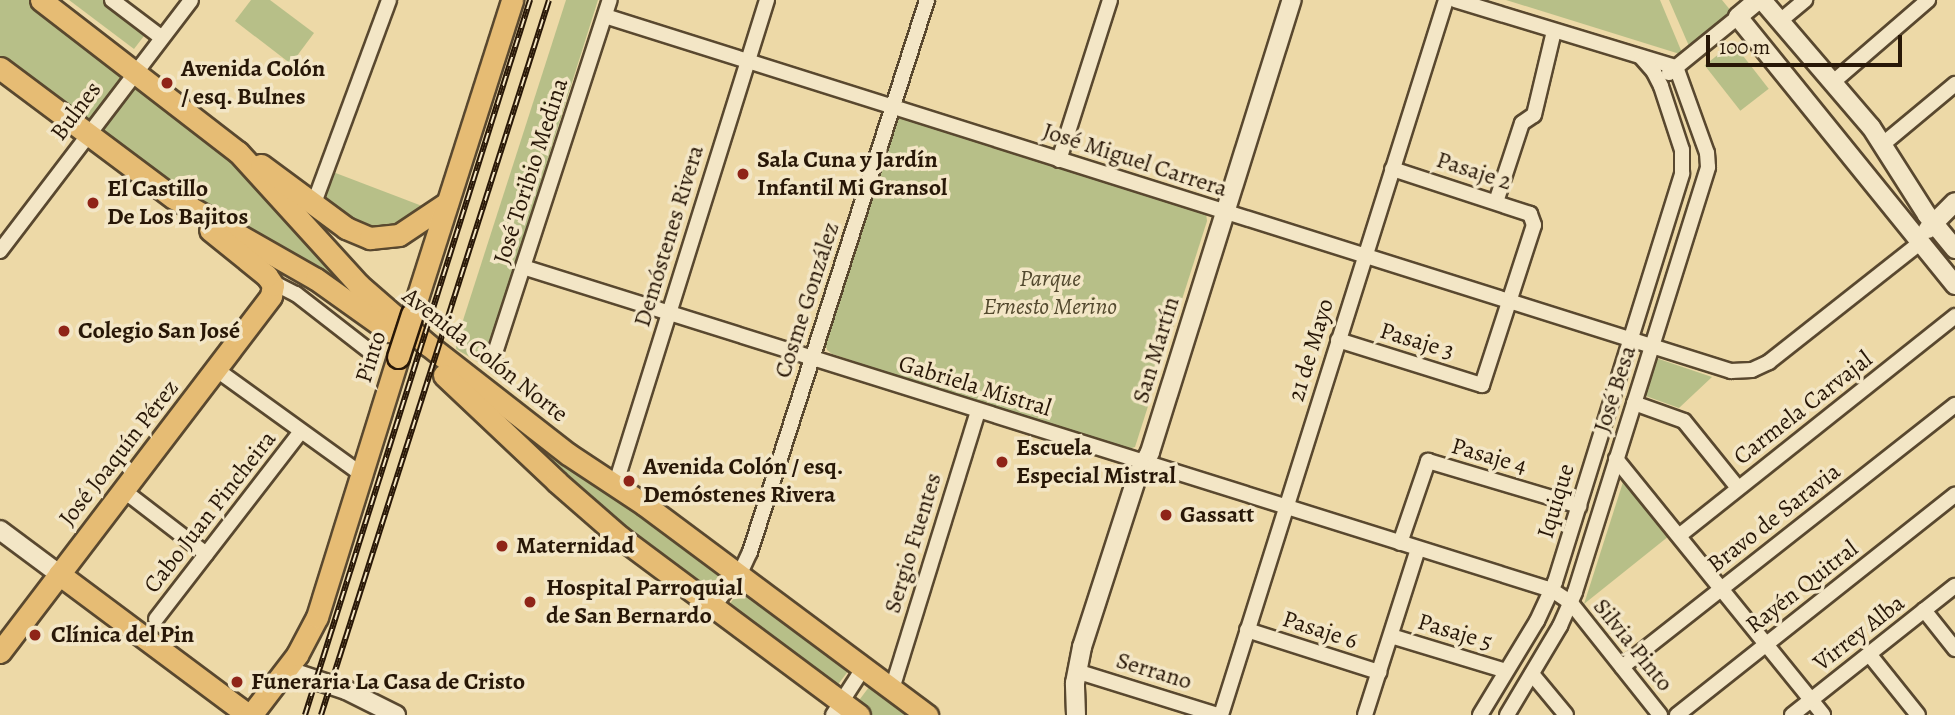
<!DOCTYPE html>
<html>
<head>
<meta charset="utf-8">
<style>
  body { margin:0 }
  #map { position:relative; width:1955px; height:715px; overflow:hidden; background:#edd9a7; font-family:Alegreya,serif }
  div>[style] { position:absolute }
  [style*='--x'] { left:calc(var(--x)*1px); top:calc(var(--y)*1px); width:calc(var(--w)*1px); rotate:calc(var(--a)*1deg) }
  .green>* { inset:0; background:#b7bf88; transform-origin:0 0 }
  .roads { filter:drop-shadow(2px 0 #59482f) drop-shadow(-2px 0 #59482f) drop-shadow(0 2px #59482f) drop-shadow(0 -2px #59482f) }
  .minor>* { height:14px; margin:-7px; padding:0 7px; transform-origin:7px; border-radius:7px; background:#f3e6c6 }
  .tertiary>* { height:18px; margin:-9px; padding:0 9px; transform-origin:9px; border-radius:9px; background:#f3e6c6 }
  .primary>* { height:21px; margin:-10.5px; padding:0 10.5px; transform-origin:10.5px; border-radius:10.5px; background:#e6bc74 }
  .rail>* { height:6px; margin-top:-3px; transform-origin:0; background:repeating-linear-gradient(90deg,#f3e6c6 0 10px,#281707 0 20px); box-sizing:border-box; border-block:2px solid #281707 }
  .bridges { filter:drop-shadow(2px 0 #281707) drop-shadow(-2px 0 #281707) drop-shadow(0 2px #281707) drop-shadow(0 -2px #281707) }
  .primary-bridge>* { height:21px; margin:-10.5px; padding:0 10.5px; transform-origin:10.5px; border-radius:10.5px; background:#e6bc74 }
  .dots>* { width:19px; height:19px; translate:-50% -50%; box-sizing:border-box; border:4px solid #f3e6c6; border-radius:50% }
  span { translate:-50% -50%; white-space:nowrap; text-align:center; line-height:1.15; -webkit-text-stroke:7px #f3e6c6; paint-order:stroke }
  .poi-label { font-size:24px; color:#281707; font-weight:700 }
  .left { translate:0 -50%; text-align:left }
  .street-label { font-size:24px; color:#281707 }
  .park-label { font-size:24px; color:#53492e; font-style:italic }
  .scale { position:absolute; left:1706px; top:35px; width:196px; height:32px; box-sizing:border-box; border:4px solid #281707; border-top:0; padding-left:9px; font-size:21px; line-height:24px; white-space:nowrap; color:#281707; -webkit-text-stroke:5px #f3e6c6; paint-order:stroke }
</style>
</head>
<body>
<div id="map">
  <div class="green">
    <i style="clip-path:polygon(0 0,29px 0,215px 141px,355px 295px,206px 209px,0 59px)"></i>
    <i style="clip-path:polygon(69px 0,109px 0,147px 32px,134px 49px)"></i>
    <i style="clip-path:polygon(251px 0,270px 0,314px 33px,291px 64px,235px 21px)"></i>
    <i style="clip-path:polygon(566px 0,598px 0,483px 365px,456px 349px,457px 339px)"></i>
    <i style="clip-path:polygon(1506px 0,1660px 0,1683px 55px)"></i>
    <i style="clip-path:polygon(1669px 0,1722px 0,1731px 11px,1689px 46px)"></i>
    <i style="left:1733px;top:43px;width:58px;height:36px;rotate:52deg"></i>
    <i style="clip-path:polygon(900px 116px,1206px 213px,1207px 221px,1135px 447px,1125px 450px,832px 354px,827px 350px,825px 342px,897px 117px)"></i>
    <i style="clip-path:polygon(333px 172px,430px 209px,401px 226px,355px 228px,321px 202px)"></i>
    <i style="clip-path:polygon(1656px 358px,1712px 377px,1679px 408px,1643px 395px)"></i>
    <i style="clip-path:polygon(512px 422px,606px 492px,727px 576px,713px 596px,606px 513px)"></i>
    <i style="clip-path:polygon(1624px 479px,1669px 536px,1584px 604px)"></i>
    <i style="left:744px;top:585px;width:135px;height:28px;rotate:37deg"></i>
    <i style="clip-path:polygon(872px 683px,914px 715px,871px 715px,857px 703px)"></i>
  </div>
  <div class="roads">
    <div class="minor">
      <i style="--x:112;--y:0;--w:61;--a:37.1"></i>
      <i style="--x:1455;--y:0;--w:231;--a:16.9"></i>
      <i style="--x:605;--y:16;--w:1181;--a:17.5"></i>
      <i style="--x:1731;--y:371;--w:21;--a:-3"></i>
      <i style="--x:1752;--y:370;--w:19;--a:-25"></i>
      <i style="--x:1769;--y:362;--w:194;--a:-38.3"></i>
      <i style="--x:1780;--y:21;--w:33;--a:-40"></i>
      <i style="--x:1669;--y:73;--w:89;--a:-39.1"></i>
      <i style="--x:1832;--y:83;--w:127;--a:-40.8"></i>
      <i style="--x:1883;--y:144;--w:94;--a:-39.8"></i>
      <i style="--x:1059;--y:160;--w:168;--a:-72.3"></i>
      <i style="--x:1496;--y:202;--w:83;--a:-71.8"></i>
      <i style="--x:1522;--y:123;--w:14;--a:-34"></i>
      <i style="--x:1534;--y:115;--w:86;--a:-76.6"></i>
      <i style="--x:314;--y:203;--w:216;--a:-69.7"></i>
      <i style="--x:0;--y:251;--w:315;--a:-52.7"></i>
      <i style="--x:523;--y:267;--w:1079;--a:17.43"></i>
      <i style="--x:1552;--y:590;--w:23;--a:34"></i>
      <i style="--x:1571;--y:603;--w:143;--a:51.5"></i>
      <i style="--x:272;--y:282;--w:27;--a:27"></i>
      <i style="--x:296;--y:294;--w:90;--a:37.8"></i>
      <i style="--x:1338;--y:340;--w:151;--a:17.4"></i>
      <i style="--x:1482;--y:385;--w:168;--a:-72"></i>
      <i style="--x:1534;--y:225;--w:12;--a:-110"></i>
      <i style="--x:1530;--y:214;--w:145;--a:-161.9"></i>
      <i style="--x:494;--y:356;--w:374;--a:-72"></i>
      <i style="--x:217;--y:370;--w:178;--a:35.8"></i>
      <i style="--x:1634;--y:403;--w:53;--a:19.8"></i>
      <i style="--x:1684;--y:421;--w:86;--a:51.1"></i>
      <i style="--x:1616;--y:459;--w:329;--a:51"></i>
      <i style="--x:615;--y:486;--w:509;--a:-72.63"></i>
      <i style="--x:123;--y:490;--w:105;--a:37.6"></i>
      <i style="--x:1680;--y:535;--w:352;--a:-38.5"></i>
      <i style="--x:1400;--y:543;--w:87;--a:-71.1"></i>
      <i style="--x:1428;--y:461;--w:158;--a:16.6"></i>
      <i style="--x:714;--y:606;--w:46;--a:-52.9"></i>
      <i style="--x:742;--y:569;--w:19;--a:-65"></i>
      <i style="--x:750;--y:552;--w:580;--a:-72.22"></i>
      <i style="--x:1924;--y:610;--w:50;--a:51.5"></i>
      <i style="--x:156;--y:619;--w:235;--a:-52.3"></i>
      <i style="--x:1247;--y:630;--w:139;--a:17.7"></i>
      <i style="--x:1391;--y:636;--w:120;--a:16.9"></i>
      <i style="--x:1869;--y:654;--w:78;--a:51.2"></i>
      <i style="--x:1622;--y:667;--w:424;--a:-38.2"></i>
      <i style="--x:1076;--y:671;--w:148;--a:17.3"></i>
      <i style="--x:1532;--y:674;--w:53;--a:50.3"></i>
      <i style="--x:892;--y:689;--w:291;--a:-72.8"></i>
      <i style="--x:833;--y:715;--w:57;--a:-57.1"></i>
      <i style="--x:1221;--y:715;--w:750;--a:-72.53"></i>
      <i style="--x:1365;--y:715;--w:174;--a:-72.3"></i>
      <i style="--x:1480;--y:715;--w:110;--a:-58.8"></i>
      <i style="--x:1537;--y:621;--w:43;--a:-65.2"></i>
      <i style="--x:1555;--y:582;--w:428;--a:-72.7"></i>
      <i style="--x:1682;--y:173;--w:23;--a:-90"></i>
      <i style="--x:1682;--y:150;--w:67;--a:-108.2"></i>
      <i style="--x:1661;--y:86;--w:16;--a:-117"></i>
      <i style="--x:1654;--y:72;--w:20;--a:-131"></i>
      <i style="--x:1507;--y:715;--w:104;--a:-59.2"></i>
      <i style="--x:1560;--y:626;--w:37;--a:-66"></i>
      <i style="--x:1575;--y:592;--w:445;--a:-72.6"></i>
      <i style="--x:1708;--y:167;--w:14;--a:-94"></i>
      <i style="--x:1707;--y:153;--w:91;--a:-109.8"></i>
      <i style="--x:1677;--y:715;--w:355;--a:-38.4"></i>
      <i style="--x:1792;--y:715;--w:208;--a:-38.4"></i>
    </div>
    <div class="tertiary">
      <i style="--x:1758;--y:0;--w:26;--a:140"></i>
      <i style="--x:1738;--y:17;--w:345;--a:51"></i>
      <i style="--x:1762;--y:0;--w:167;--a:49.4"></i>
      <i style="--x:1871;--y:127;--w:104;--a:57.5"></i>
      <i style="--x:1927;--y:215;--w:44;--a:50.5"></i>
      <i style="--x:1928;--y:229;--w:38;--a:-45"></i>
      <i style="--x:0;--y:530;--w:74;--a:36.7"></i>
      <i style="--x:286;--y:670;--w:63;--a:18.4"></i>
      <i style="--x:346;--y:690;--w:56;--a:26.6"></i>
      <i style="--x:1076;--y:715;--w:32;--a:-92"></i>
      <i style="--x:1075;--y:683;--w:37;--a:-79"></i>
      <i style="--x:1082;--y:647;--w:182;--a:-72.1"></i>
      <i style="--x:1138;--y:474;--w:25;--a:-61"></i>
      <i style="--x:1150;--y:452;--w:474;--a:-72.6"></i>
    </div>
    <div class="primary">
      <i style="--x:41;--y:0;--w:249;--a:37.7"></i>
      <i style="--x:238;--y:152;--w:180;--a:47.7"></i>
      <i style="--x:359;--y:285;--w:91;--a:41"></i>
      <i style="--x:428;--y:345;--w:177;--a:37.9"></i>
      <i style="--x:568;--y:454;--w:92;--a:33.5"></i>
      <i style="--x:645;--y:505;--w:352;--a:36.7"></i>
      <i style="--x:0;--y:68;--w:217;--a:36.8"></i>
      <i style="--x:174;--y:198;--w:163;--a:29.7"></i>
      <i style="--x:316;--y:279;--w:90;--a:35.5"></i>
      <i style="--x:261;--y:165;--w:106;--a:36.5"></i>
      <i style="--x:346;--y:228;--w:26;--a:23"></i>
      <i style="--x:370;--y:238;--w:29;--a:-6"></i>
      <i style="--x:399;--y:235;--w:58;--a:-33.7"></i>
      <i style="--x:412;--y:314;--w:330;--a:-72.3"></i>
      <i style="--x:444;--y:375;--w:156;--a:43.4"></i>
      <i style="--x:557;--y:482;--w:84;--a:41.1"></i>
      <i style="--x:620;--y:537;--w:298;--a:36.7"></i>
      <i style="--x:59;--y:574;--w:236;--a:36.7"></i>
      <i style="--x:0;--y:652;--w:447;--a:-52.7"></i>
      <i style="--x:271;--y:296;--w:11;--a:-80"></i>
      <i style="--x:273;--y:285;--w:11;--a:-124"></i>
      <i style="--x:267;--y:276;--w:73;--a:-141.1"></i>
      <i style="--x:251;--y:715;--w:76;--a:-52.5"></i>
      <i style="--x:297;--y:655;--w:43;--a:-62.2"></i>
      <i style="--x:317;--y:617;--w:272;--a:-72.7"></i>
    </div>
  </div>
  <div class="rail">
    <i style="--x:305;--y:715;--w:750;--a:-72.53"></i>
    <i style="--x:321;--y:715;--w:750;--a:-72.31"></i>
  </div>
  <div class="bridges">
    <div class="primary-bridge">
      <i style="--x:398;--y:357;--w:45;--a:-72"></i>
    </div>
  </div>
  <div class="dots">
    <i style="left:167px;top:83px;background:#8f2418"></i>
    <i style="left:743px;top:174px;background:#8f2418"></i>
    <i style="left:93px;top:203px;background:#8f2418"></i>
    <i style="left:64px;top:331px;background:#8f2418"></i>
    <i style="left:1002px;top:462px;background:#8f2418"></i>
    <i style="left:629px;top:481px;background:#8f2418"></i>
    <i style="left:1166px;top:515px;background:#8f2418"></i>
    <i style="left:502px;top:546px;background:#8f2418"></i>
    <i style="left:530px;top:602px;background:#8f2418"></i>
    <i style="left:35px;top:635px;background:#8f2418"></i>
    <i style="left:237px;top:682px;background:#8f2418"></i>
  </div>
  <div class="poi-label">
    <span class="left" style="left:181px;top:83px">Avenida Colón<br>/ esq. Bulnes</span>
    <span class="left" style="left:757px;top:174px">Sala Cuna y Jardín<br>Infantil Mi Gransol</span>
    <span class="left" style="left:107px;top:203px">El Castillo<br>De Los Bajitos</span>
    <span class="left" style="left:78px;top:331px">Colegio San José</span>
    <span class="left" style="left:1016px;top:462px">Escuela<br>Especial Mistral</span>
    <span class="left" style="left:643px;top:481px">Avenida Colón / esq.<br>Demóstenes Rivera</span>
    <span class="left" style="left:1180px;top:515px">Gassatt</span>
    <span class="left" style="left:516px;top:546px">Maternidad</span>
    <span class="left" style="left:546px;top:602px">Hospital Parroquial<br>de San Bernardo</span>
    <span class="left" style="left:51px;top:635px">Clínica del Pin</span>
    <span class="left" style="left:251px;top:682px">Funeraria La Casa de Cristo</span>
  </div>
  <div class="street-label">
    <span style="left:76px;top:111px;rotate:-53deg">Bulnes</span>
    <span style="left:1135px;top:160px;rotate:18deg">José Miguel Carrera</span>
    <span style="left:531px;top:171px;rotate:-72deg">José Toribio Medina</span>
    <span style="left:1474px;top:171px;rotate:18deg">Pasaje 2</span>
    <span style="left:669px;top:236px;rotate:-73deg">Demóstenes Rivera</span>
    <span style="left:807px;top:300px;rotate:-72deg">Cosme González</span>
    <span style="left:1417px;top:341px;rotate:17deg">Pasaje 3</span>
    <span style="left:1156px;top:350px;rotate:-73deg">San Martín</span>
    <span style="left:1311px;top:350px;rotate:-73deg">21 de Mayo</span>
    <span style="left:485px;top:355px;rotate:38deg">Avenida Colón Norte</span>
    <span style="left:371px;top:357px;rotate:-72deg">Pinto</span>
    <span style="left:975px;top:386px;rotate:17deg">Gabriela Mistral</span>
    <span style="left:1615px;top:389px;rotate:-72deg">José Besa</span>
    <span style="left:1803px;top:408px;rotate:-38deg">Carmela Carvajal</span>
    <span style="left:119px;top:453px;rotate:-52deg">José Joaquín Pérez</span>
    <span style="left:1489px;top:456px;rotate:16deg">Pasaje 4</span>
    <span style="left:1556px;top:501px;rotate:-73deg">Iquique</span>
    <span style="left:210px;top:512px;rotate:-52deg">Cabo Juan Pincheira</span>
    <span style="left:1774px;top:518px;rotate:-38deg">Bravo de Saravia</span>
    <span style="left:913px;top:543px;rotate:-73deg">Sergio Fuentes</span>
    <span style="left:1802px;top:587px;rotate:-38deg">Rayén Quitral</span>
    <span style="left:1320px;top:630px;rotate:18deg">Pasaje 6</span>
    <span style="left:1455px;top:632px;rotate:17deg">Pasaje 5</span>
    <span style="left:1859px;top:633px;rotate:-38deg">Virrey Alba</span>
    <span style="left:1633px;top:645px;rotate:51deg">Silvia Pinto</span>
    <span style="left:1154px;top:671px;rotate:17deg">Serrano</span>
  </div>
  <div class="park-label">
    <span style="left:1050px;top:293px">Parque<br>Ernesto Merino</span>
  </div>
  <div class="scale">100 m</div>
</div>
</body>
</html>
